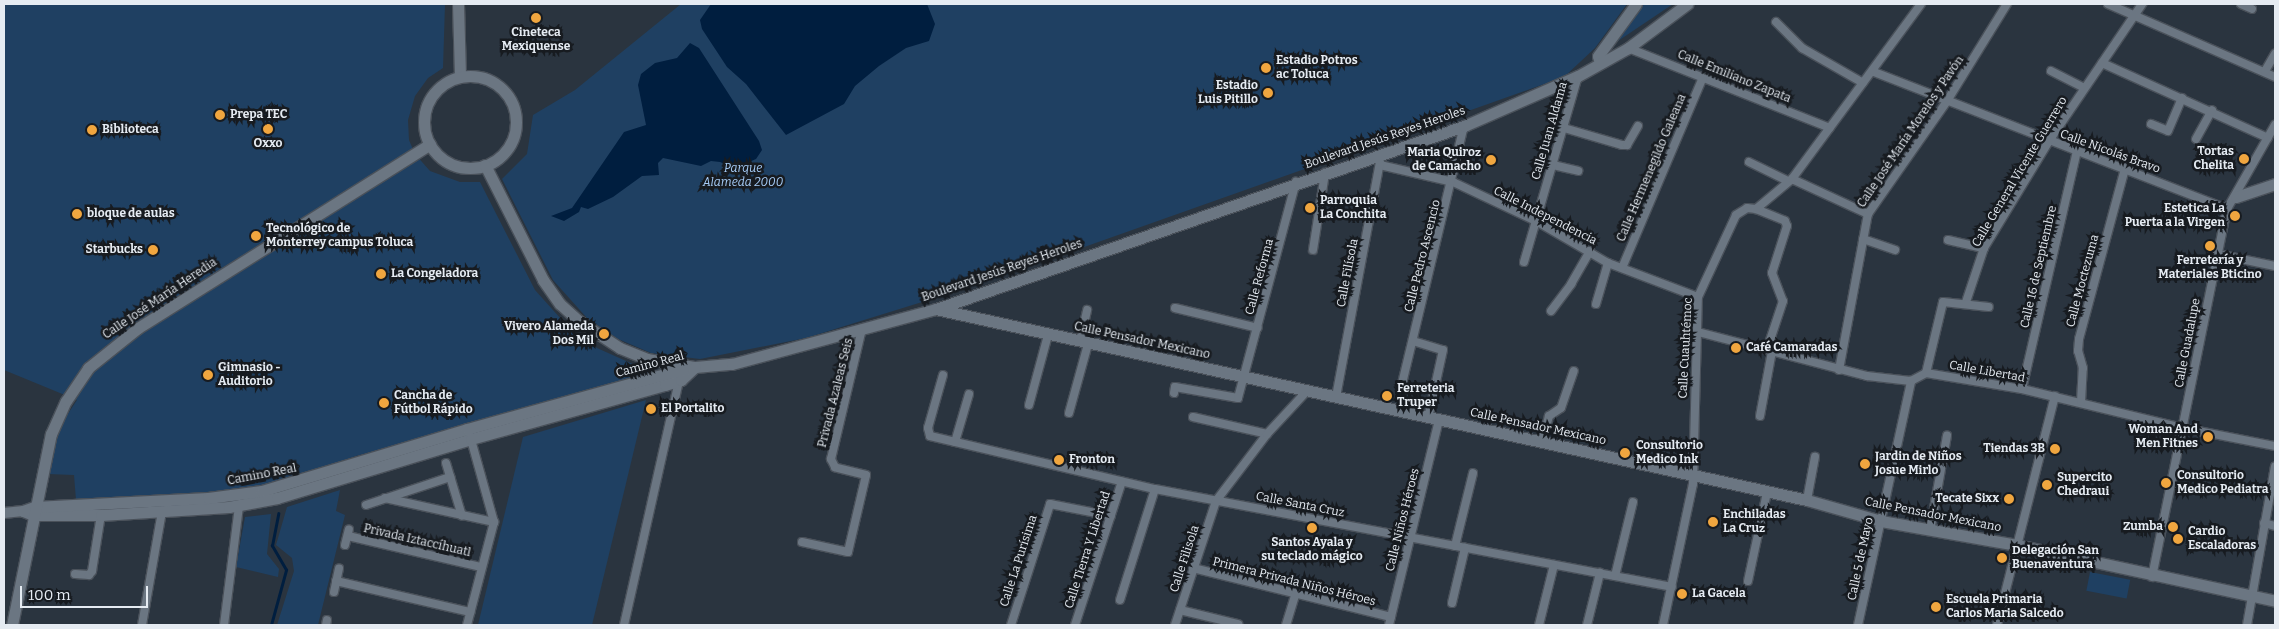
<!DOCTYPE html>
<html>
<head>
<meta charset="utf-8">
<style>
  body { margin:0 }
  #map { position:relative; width:2279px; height:629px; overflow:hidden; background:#2a343f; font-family:Bitter,serif }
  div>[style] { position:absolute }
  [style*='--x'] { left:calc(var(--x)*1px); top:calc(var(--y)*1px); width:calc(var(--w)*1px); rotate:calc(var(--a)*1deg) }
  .green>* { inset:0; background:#1f4062; transform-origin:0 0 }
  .water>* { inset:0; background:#001e3f }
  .stream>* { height:2.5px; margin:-1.25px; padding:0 1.25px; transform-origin:1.25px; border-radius:1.25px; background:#001e3f }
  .roads { filter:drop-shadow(1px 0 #4a515a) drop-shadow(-1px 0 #4a515a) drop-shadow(0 1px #4a515a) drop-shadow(0 -1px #4a515a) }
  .minor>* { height:8px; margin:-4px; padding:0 4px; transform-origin:4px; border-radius:4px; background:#6b7682 }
  .tertiary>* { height:10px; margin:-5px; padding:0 5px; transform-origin:5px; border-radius:5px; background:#6b7682 }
  .secondary>* { height:11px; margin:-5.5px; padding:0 5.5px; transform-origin:5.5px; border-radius:5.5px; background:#6b7682 }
  .secondary>.ring { margin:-5.5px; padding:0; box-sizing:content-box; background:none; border:11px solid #6b7682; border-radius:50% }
  .dots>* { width:14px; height:14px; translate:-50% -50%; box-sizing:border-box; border:2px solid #171b20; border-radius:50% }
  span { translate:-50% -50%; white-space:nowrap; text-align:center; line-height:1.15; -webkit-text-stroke:5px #171b20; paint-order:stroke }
  .poi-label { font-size:12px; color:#e5ebf2; font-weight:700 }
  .left { translate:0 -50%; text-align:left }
  .right { translate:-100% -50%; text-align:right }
  .street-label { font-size:12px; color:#e5ebf2 }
  .park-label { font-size:12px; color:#a6ccf7; font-style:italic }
  .frame { position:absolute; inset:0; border:5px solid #e5ebf2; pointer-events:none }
  .scale { position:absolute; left:20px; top:586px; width:128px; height:22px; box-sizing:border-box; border:2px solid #e5ebf2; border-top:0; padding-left:6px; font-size:15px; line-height:18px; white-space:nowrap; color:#e5ebf2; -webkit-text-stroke:4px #171b20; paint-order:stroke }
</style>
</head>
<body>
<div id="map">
  <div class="green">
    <i style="clip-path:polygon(4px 4px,445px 4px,443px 68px,428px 78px,415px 96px,408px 120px,409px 140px,415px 154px,430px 171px,460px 182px,480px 182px,535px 290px,570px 329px,597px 348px,655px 374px,356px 456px,278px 483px,226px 493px,76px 500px,74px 475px,48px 474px,60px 426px,77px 400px,4px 370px)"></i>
    <i style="clip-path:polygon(681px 4px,1627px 4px,1595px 48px,1564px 77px,977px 285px,806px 338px,700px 359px,651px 353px,618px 339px,587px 318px,553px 280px,502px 179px,527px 154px,533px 115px,575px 90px)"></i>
    <i style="clip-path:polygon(1641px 4px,1673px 4px,1612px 45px)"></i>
    <i style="clip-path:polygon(646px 400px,592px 625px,478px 625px,523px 437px)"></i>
    <i style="clip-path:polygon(340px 490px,336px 511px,345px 515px,318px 625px,277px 625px,294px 571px,292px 558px,276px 545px,287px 507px)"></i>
    <i style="clip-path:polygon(271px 514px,267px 554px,279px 569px,278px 577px,236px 567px,245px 517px)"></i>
    <i style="left:2090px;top:572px;width:41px;height:19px;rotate:11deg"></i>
  </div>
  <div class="water">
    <i style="clip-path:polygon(711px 4px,927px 4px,935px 24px,929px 41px,906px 48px,879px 66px,855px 86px,844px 104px,786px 135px,746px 84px,727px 67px,702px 29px,700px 20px)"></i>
    <i style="clip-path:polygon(690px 43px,699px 48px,759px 141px,762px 150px,756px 159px,735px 168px,720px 162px,711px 161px,701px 166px,663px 158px,658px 163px,659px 175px,642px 176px,613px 197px,588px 209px,581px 207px,579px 212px,564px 221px,551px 216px,572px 208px,624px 132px,646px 125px,638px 85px,641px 74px,655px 63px,677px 58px)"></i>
  </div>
  <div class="stream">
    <i style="--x:271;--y:625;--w:57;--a:-74.7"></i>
    <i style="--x:286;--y:570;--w:28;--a:-120"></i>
    <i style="--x:272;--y:546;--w:33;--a:-79"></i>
  </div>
  <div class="roads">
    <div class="minor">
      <i style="--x:2108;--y:4;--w:182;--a:23.6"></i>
      <i style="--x:2241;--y:4;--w:12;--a:24"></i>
      <i style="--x:1776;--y:22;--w:37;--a:45"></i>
      <i style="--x:1802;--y:48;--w:70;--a:29.8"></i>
      <i style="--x:1628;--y:48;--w:217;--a:21.6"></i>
      <i style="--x:2102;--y:63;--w:182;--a:24.3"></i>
      <i style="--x:2051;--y:71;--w:37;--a:27"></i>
      <i style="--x:2265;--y:71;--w:20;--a:-60"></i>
      <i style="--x:1874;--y:72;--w:379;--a:21.2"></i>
      <i style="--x:2151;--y:124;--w:18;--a:22"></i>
      <i style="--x:2168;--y:131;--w:36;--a:-67"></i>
      <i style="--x:1564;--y:128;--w:60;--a:16.3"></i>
      <i style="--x:1622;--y:145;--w:5;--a:0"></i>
      <i style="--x:1627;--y:145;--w:22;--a:-60"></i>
      <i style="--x:2196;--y:139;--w:33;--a:-61"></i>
      <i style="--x:1749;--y:162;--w:43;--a:26"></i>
      <i style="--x:1380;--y:165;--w:75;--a:13.1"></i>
      <i style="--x:1453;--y:182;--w:92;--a:25.2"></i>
      <i style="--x:1536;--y:221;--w:83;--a:30.3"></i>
      <i style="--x:1608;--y:263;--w:96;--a:20.7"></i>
      <i style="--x:1553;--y:165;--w:26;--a:13"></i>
      <i style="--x:1792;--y:179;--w:84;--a:24.7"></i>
      <i style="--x:1756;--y:209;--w:31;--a:22"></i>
      <i style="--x:1785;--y:221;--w:5;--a:68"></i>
      <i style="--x:1787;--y:226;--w:49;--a:107.7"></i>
      <i style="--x:1772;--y:273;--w:30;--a:69"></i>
      <i style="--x:1783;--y:301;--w:51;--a:108.4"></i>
      <i style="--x:1863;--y:239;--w:34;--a:19"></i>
      <i style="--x:1948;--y:240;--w:37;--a:13"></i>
      <i style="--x:1313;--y:250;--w:78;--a:-81.1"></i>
      <i style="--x:2217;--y:254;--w:59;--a:11.7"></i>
      <i style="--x:1524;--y:262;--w:194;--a:-73.8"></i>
      <i style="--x:1622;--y:268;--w:207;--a:-67"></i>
      <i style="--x:1966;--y:302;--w:57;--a:-71.6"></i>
      <i style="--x:1984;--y:248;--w:125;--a:-58.7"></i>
      <i style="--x:2049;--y:141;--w:166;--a:-55.8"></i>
      <i style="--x:1596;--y:304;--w:43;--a:-73.7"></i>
      <i style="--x:1175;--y:308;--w:85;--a:13.5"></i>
      <i style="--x:1551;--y:311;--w:34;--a:-53"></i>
      <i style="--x:1571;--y:284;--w:38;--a:-60"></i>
      <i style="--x:1698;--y:332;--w:175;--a:14.6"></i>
      <i style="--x:1867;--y:376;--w:44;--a:6.5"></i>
      <i style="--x:1911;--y:381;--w:17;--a:-28"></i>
      <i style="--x:1926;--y:373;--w:97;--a:9.5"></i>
      <i style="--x:2022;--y:389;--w:166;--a:13.6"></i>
      <i style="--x:2183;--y:428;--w:94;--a:11.1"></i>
      <i style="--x:1080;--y:341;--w:32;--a:-77"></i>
      <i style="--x:1413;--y:341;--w:31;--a:17"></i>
      <i style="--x:1443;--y:350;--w:70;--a:102.4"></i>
      <i style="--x:1839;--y:370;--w:159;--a:-79.5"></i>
      <i style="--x:1868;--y:214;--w:138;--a:-55"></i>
      <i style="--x:1947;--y:101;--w:114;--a:-58.3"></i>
      <i style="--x:1926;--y:373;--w:73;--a:-76.5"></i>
      <i style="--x:1943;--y:302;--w:46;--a:6.2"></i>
      <i style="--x:943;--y:375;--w:55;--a:105.8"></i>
      <i style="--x:928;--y:428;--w:8;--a:76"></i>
      <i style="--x:930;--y:436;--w:231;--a:13.3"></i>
      <i style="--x:1155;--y:489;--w:526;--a:10.73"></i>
      <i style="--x:2022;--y:389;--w:245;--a:-77"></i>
      <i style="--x:1400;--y:392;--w:274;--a:-76.5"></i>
      <i style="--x:1174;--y:393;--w:6;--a:-81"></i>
      <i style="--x:1175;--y:387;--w:64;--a:9.9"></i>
      <i style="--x:1238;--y:398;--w:224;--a:-75"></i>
      <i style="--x:1336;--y:397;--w:239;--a:-79.4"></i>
      <i style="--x:2081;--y:402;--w:34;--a:-87"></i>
      <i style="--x:2083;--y:368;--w:18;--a:-106"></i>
      <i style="--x:2078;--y:351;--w:12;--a:-85"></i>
      <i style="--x:2079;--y:339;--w:177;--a:-74.9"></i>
      <i style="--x:1029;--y:405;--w:73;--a:-74.8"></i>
      <i style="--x:1069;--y:413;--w:72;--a:-74.6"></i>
      <i style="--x:1760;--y:416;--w:66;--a:-79.5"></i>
      <i style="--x:1193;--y:417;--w:76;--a:12.9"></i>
      <i style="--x:955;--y:442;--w:50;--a:-73.7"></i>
      <i style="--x:1542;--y:442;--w:27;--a:-75"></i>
      <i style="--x:1549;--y:416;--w:14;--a:-34"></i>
      <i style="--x:1561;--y:408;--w:39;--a:-71"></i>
      <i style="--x:446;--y:463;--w:55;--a:73.2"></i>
      <i style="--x:385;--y:498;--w:112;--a:12.4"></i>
      <i style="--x:1807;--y:500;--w:44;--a:-79.5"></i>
      <i style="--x:366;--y:505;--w:89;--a:-18.4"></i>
      <i style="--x:2264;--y:523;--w:11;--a:15"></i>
      <i style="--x:1930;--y:531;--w:97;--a:-79.9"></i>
      <i style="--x:348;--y:536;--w:137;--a:13.1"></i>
      <i style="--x:802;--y:542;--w:47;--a:12.3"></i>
      <i style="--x:848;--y:552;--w:79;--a:-76.8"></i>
      <i style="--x:866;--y:475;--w:32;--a:-166"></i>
      <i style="--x:835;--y:467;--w:9;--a:-117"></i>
      <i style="--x:831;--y:459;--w:134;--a:-76.6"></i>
      <i style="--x:345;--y:545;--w:16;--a:-76"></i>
      <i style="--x:1455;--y:546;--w:75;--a:-76.1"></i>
      <i style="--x:1193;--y:568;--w:204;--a:13.9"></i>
      <i style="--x:75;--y:574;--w:14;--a:4"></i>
      <i style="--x:89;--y:575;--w:5;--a:-53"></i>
      <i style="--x:92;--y:571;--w:57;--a:-80.9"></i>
      <i style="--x:1615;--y:576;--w:76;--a:-76.3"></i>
      <i style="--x:2152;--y:577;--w:376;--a:-78.5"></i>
      <i style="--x:2227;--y:209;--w:97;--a:-60.3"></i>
      <i style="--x:336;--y:581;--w:138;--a:13"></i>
      <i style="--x:1748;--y:581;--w:91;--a:-77.9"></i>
      <i style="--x:334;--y:592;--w:24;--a:-78"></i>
      <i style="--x:1120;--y:600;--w:116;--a:-72.5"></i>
      <i style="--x:1452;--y:603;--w:57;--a:-76.7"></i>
      <i style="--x:1180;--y:610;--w:60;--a:13.6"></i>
      <i style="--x:142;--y:625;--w:116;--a:-80"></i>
      <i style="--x:224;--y:625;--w:120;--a:-82.8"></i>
      <i style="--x:326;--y:625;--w:5;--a:-79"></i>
      <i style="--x:467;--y:625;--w:106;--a:-75.3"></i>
      <i style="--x:494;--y:522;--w:89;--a:-105.6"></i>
      <i style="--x:624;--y:625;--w:255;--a:-77.3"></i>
      <i style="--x:1011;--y:625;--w:127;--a:-72.1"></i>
      <i style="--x:1050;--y:504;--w:62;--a:11.1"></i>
      <i style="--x:1075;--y:625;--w:151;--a:-71.9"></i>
      <i style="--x:1175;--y:625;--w:131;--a:-71.7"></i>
      <i style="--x:1216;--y:501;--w:84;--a:-52.7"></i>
      <i style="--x:1267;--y:434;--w:59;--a:-47.1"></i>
      <i style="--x:1286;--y:625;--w:31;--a:-73"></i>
      <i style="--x:1389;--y:625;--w:211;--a:-76.3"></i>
      <i style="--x:1539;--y:625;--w:62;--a:-76"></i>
      <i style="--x:1587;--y:625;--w:54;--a:-76"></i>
      <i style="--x:1663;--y:625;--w:144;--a:-78"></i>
      <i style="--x:1693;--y:484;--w:187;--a:-88.5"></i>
      <i style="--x:1698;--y:297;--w:90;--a:-65.1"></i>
      <i style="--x:1736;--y:215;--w:13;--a:-32"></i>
      <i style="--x:1747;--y:208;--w:9;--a:6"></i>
      <i style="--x:1756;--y:209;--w:47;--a:-39.8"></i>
      <i style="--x:1792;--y:179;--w:217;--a:-53.6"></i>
      <i style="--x:1858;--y:625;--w:250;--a:-77.7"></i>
      <i style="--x:1997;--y:625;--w:236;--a:-75.8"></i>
      <i style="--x:2247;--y:625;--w:161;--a:-80"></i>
    </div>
    <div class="tertiary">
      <i style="--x:4;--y:513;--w:19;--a:-6"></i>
    </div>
    <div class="secondary">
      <i style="--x:458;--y:4;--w:73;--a:88.4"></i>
      <i style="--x:1600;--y:63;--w:7;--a:-106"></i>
      <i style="--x:1598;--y:56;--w:64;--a:-53.8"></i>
      <i class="ring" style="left:424px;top:76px;width:81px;height:81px"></i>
      <i style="--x:485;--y:165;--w:129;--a:63.2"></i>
      <i style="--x:543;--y:280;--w:29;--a:55"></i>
      <i style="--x:560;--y:304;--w:25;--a:42"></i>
      <i style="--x:579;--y:321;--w:49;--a:33.4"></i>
      <i style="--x:620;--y:348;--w:29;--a:22"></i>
      <i style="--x:647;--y:359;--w:49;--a:9.5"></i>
      <i style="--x:695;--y:367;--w:37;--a:-5"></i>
      <i style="--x:732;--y:364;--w:211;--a:-15.1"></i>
      <i style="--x:936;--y:309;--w:559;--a:-19.12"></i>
      <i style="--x:1464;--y:126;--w:124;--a:-23.7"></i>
      <i style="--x:1578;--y:76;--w:57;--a:-29.2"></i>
      <i style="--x:1628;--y:48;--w:74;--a:-36.7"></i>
      <i style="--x:2236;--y:197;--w:41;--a:-18.4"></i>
      <i style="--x:936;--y:309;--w:892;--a:12.37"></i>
      <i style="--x:1807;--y:500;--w:77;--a:15.8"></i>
      <i style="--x:1881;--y:521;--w:138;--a:10"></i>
      <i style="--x:2017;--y:545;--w:264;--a:12.2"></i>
      <i style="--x:23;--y:511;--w:11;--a:22"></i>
      <i style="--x:33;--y:515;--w:68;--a:0"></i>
      <i style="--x:101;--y:515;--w:128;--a:-3.6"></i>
      <i style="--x:229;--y:507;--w:49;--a:-10.6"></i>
      <i style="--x:277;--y:498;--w:203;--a:-16.9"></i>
      <i style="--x:471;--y:439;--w:201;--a:-15.6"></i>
      <i style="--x:665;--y:385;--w:17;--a:-17"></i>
      <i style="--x:681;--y:380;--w:19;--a:-43"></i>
      <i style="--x:23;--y:511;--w:12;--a:-20"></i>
      <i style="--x:34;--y:507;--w:174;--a:-3"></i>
      <i style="--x:208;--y:498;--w:54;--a:-7.4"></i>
      <i style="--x:262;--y:491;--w:214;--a:-16.8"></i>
      <i style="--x:467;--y:429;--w:224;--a:-15.5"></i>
      <i style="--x:12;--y:625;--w:195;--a:-78.5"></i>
      <i style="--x:51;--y:434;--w:36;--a:-66"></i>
      <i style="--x:66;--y:401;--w:40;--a:-56"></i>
      <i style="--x:88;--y:368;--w:64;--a:-38.7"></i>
      <i style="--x:138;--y:328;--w:345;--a:-32.2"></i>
    </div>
  </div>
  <div class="dots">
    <i style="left:536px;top:18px;background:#f0a63f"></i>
    <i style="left:1266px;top:68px;background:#f0a63f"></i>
    <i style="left:1268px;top:93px;background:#f0a63f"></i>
    <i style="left:220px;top:115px;background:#f0a63f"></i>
    <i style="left:268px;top:129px;background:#f0a63f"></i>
    <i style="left:92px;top:130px;background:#f0a63f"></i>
    <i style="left:2244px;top:159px;background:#f0a63f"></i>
    <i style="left:1491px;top:160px;background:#f0a63f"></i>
    <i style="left:1310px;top:208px;background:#f0a63f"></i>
    <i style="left:77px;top:214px;background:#f0a63f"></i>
    <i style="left:2235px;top:216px;background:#f0a63f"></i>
    <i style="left:256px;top:236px;background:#f0a63f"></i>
    <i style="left:2210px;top:246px;background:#f0a63f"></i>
    <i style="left:153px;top:250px;background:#f0a63f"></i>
    <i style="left:381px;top:274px;background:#f0a63f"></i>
    <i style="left:604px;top:334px;background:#f0a63f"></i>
    <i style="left:1736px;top:348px;background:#f0a63f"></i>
    <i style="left:208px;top:375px;background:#f0a63f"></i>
    <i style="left:1387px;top:396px;background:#f0a63f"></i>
    <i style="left:384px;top:403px;background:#f0a63f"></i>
    <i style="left:651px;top:409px;background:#f0a63f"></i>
    <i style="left:2208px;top:437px;background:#f0a63f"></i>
    <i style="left:2055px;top:449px;background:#f0a63f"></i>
    <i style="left:1625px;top:453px;background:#f0a63f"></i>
    <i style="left:1059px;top:460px;background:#f0a63f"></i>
    <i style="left:1865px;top:464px;background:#f0a63f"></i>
    <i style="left:2166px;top:483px;background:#f0a63f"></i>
    <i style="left:2047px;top:485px;background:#f0a63f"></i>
    <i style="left:2009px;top:499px;background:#f0a63f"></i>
    <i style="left:1713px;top:522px;background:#f0a63f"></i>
    <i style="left:2173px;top:527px;background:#f0a63f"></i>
    <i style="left:1312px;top:528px;background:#f0a63f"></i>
    <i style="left:2178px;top:539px;background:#f0a63f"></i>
    <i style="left:2002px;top:558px;background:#f0a63f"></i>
    <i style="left:1682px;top:594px;background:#f0a63f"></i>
    <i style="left:1936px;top:607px;background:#f0a63f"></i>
  </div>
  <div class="poi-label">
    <span style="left:536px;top:40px">Cineteca<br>Mexiquense</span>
    <span class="left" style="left:1276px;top:68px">Estadio Potros<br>ac Toluca</span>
    <span class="right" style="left:1258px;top:93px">Estadio<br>Luis Pitillo</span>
    <span class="left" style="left:230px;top:115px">Prepa TEC</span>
    <span class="left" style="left:102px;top:130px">Biblioteca</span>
    <span style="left:268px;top:144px">Oxxo</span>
    <span class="right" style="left:2234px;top:159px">Tortas<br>Chelita</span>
    <span class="right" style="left:1481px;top:160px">Maria Quiroz<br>de Camacho</span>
    <span class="left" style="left:1320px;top:208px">Parroquia<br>La Conchita</span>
    <span class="right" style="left:2225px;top:216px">Estetica La<br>Puerta a la Virgen</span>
    <span class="left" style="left:87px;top:214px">bloque de aulas</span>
    <span class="left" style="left:266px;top:236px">Tecnológico de<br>Monterrey campus Toluca</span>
    <span class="right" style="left:143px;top:250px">Starbucks</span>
    <span style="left:2210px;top:268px">Ferretería y<br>Materiales Bticino</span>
    <span class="left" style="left:391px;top:274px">La Congeladora</span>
    <span class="right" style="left:594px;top:334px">Vivero Alameda<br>Dos Mil</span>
    <span class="left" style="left:1746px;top:348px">Café Camaradas</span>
    <span class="left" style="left:218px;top:375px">Gimnasio -<br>Auditorio</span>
    <span class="left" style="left:1397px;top:396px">Ferreteria<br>Truper</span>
    <span class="left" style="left:394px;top:403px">Cancha de<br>Fútbol Rápido</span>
    <span class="left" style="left:661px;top:409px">El Portalito</span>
    <span class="right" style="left:2198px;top:437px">Woman And<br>Men Fitnes</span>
    <span class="left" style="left:1636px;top:453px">Consultorio<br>Medico Ink</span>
    <span class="right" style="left:2045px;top:449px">Tiendas 3B</span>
    <span class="left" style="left:1875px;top:464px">Jardin de Niños<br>Josue Mirlo</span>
    <span class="left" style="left:1069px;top:460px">Fronton</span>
    <span class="left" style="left:2177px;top:483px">Consultorio<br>Medico Pediatra</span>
    <span class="left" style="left:2057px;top:485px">Supercito<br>Chedraui</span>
    <span class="right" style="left:1999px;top:499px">Tecate Sixx</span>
    <span class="left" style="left:1723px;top:522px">Enchiladas<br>La Cruz</span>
    <span class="right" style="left:2163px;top:527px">Zumba</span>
    <span class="left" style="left:2188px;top:539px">Cardio<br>Escaladoras</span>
    <span style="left:1312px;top:550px">Santos Ayala y<br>su teclado mágico</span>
    <span class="left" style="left:2012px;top:558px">Delegación San<br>Buenaventura</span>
    <span class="left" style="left:1692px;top:594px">La Gacela</span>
    <span class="left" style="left:1946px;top:607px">Escuela Primaria<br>Carlos Maria Salcedo</span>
  </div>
  <div class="street-label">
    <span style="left:1734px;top:77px;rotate:22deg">Calle Emiliano Zapata</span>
    <span style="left:1550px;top:131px;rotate:-74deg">Calle Juan Aldama</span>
    <span style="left:1911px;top:132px;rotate:-56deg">Calle José María Morelos y Pavón</span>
    <span style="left:1385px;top:138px;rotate:-19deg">Boulevard Jesús Reyes Heroles</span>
    <span style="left:2110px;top:152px;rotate:20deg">Calle Nicolás Bravo</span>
    <span style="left:1652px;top:168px;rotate:-67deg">Calle Hermenegildo Galeana</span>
    <span style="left:2020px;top:172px;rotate:-59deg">Calle General Vicente Guerrero</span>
    <span style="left:1545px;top:216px;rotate:27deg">Calle Independencia</span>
    <span style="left:1423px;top:256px;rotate:-76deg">Calle Pedro Ascencio</span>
    <span style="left:2039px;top:267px;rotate:-77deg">Calle 16 de Septiembre</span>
    <span style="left:1002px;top:271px;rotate:-19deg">Boulevard Jesús Reyes Heroles</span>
    <span style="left:1348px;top:273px;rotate:-79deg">Calle Filísola</span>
    <span style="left:1260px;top:277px;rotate:-75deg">Calle Reforma</span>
    <span style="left:2083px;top:281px;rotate:-75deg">Calle Moctezuma</span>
    <span style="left:160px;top:299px;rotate:-34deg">Calle José María Heredia</span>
    <span style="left:1142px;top:341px;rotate:12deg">Calle Pensador Mexicano</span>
    <span style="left:2188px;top:343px;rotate:-79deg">Calle Guadalupe</span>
    <span style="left:1686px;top:348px;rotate:-87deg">Calle Cuauhtémoc</span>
    <span style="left:650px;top:365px;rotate:-15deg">Camino Real</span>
    <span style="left:1987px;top:372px;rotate:10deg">Calle Libertad</span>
    <span style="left:836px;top:393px;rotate:-76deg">Privada Azaleas Seis</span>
    <span style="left:1538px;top:427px;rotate:12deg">Calle Pensador Mexicano</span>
    <span style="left:262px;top:475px;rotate:-11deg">Camino Real</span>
    <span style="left:1300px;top:505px;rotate:11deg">Calle Santa Cruz</span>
    <span style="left:1933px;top:515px;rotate:11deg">Calle Pensador Mexicano</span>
    <span style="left:1403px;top:520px;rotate:-76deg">Calle Niños Héroes</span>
    <span style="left:417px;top:541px;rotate:13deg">Privada Iztaccíhuatl</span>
    <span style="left:1088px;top:550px;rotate:-72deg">Calle Tierra Y Libertad</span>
    <span style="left:1185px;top:559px;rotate:-72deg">Calle Filisola</span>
    <span style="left:1861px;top:559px;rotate:-78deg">Calle 5 de Mayo</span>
    <span style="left:1019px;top:561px;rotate:-72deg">Calle La Purísima</span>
    <span style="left:1294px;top:582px;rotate:14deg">Primera Privada Niños Héroes</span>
  </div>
  <div class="park-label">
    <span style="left:743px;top:176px">Parque<br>Alameda 2000</span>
  </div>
  <div class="frame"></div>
  <div class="scale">100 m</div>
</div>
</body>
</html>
